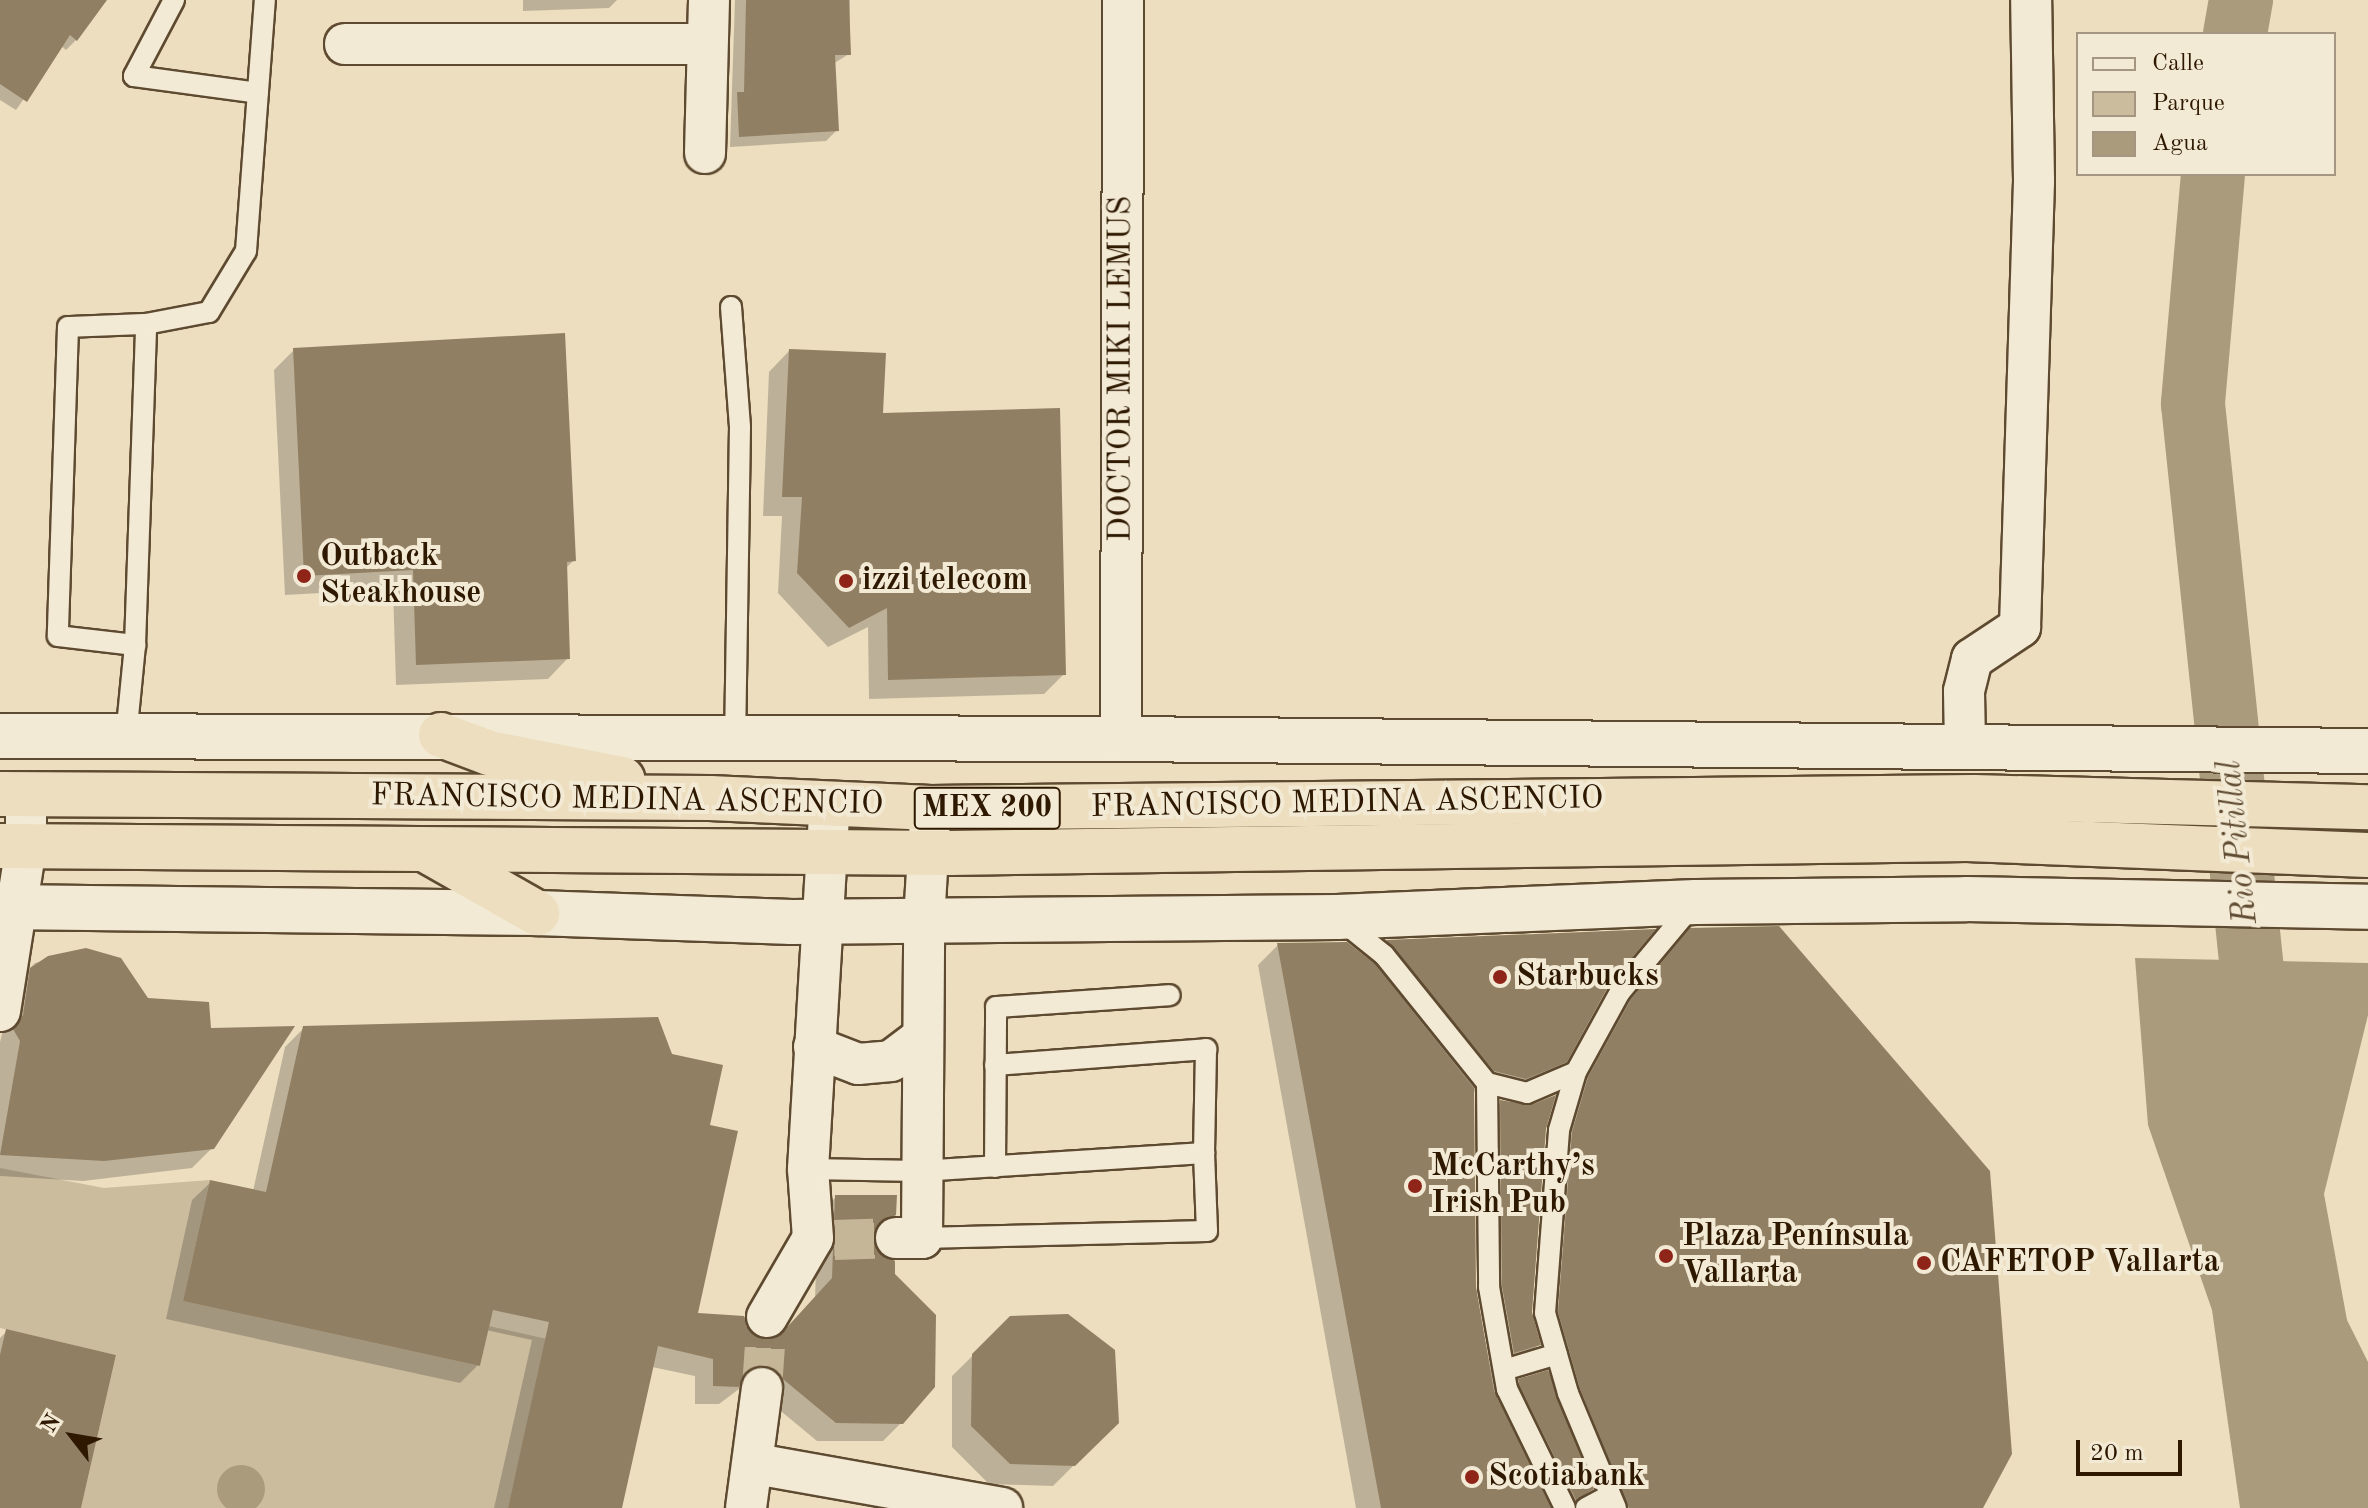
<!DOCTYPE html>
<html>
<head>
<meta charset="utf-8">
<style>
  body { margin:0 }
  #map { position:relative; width:2368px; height:1508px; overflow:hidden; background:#ecdebe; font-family:"Old Standard TT",serif }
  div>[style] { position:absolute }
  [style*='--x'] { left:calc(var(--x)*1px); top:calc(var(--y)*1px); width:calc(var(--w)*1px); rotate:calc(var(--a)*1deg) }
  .green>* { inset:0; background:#ccbc9e }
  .water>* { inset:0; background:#ab9b7d }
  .round { border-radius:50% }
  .shadow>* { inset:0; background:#0003 }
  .river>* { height:64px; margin:-32px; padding:0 32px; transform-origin:32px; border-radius:32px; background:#ab9b7d }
  .building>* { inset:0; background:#917f63 }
  .street-tunnel>* { height:40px; margin-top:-20px; transform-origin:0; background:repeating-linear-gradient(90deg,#c6b698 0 40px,transparent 0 60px) }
  .roads { filter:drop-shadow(2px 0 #5e4a30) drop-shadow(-2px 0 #5e4a30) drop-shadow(0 2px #5e4a30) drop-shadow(0 -2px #5e4a30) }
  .lane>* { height:20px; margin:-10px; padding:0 10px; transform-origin:10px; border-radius:10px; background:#f3ead5 }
  .street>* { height:40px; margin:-20px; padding:0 20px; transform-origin:20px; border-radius:20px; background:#f3ead5 }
  .secondary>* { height:44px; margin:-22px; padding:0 22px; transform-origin:22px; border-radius:22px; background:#f3ead5 }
  .highway>* { height:44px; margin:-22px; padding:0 22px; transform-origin:22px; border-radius:22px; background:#ecdebe }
  .dots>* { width:22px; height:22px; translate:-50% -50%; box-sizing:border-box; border:4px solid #f3ead5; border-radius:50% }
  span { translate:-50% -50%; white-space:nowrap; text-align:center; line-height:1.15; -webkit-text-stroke:8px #f3ead5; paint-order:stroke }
  .shield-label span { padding:2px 6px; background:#f3ead5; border:2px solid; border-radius:6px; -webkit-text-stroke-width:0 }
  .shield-label { font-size:30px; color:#2e1800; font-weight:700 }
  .street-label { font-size:32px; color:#2e1800 }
  .poi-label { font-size:32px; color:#2e1800; font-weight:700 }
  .left { translate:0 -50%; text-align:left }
  .water-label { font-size:34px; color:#604c32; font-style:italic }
  .legend { position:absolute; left:2076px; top:32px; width:260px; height:144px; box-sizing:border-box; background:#f3ead5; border:2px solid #a49680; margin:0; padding:10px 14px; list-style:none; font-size:24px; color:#2e1800 }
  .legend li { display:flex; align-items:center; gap:16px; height:40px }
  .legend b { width:40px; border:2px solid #a49680 }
  .north { position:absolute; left:32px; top:1396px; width:80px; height:80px; -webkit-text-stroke:6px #f3ead5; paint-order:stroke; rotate:301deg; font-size:22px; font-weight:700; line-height:32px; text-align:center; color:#2e1800 }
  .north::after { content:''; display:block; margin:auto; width:28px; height:36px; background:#2e1800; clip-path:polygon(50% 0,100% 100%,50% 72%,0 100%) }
  .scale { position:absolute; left:2076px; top:1440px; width:106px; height:36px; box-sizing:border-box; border:4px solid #2e1800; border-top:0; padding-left:10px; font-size:24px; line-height:28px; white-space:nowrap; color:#2e1800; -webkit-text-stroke:6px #f3ead5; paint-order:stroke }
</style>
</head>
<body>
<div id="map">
  <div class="green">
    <i style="clip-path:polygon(0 1168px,104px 1188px,210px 1180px,183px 1301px,480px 1366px,489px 1326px,547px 1339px,508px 1508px,81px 1508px,116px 1355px,0 1328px)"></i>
  </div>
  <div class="water">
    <i style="clip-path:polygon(2135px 958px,2368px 963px,2368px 1015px,2324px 1194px,2347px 1320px,2368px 1362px,2368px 1508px,2240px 1508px,2212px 1310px,2148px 1125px)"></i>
    <i class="round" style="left:217px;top:1465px;width:48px;height:48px"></i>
  </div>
  <div class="shadow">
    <i style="clip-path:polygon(19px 0,105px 0,76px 40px,66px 50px,61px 46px,16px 110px,0 100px,0 9px)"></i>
    <i style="clip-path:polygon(523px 0,617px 0,609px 8px,523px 11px)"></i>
    <i style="clip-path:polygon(735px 0,850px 0,849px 54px,833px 64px,837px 130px,826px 141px,730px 147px)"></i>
    <i style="clip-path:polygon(294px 350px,574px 560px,565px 569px,568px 658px,548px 679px,396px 685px,393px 589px,285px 595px,274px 370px)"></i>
    <i style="clip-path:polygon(789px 351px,881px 415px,1064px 674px,1044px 694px,869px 699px,868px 627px,828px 647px,778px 593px,782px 516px,763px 516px,769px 372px)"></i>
    <i style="clip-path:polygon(1691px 930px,1981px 1508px,1602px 1508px,1593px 1487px,1572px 1508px,1356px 1508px,1258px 965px,1278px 945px,1368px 961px,1387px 942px,1651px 931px,1607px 984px,1565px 1061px,1544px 1082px,1504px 1099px,1472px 1091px,1474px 1287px,1498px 1403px,1520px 1381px,1550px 1372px,1541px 1342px,1518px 1365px,1494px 1372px,1482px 1307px,1481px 1122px,1501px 1102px,1544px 1129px,1530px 1312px,1538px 1340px,1552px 1154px,1568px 1099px,1611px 1022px)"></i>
    <i style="clip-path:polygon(86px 950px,147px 1000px,213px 1147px,192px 1168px,83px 1181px,0 1176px,0 1042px,14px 984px,35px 963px)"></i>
    <i style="clip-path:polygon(304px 1028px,671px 1055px,708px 1127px,695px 1314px,754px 1338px,778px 1338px,815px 1298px,818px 1215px,836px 1197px,894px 1214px,875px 1233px,874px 1250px,902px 1422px,883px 1441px,817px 1441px,747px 1383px,719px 1404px,695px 1404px,695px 1376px,652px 1367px,620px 1508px,494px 1508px,532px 1340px,486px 1330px,478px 1365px,460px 1383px,166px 1319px,192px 1200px,211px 1182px,253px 1191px,285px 1047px)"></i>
    <i style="clip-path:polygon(1011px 1318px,1117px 1422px,1053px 1486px,989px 1484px,952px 1447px,952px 1376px)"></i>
    <i style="clip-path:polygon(7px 1331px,79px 1508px,0 1508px,0 1338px)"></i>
  </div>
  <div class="river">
    <i style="--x:2235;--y:34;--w:35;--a:-80"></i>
    <i style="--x:2213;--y:174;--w:231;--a:95"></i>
    <i style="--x:2193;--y:404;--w:646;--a:84.05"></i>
  </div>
  <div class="building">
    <i style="clip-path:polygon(0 0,107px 0,77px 41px,70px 35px,27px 102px,0 84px)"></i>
    <i style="clip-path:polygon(746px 0,849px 0,851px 55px,835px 55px,839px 131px,739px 137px,737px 92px,744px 92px)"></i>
    <i style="clip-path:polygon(565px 333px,576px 561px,567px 562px,570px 659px,416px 665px,413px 570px,304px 576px,293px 348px)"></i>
    <i style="clip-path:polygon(789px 349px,886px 353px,883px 413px,1060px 408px,1066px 675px,888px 680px,887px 608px,849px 628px,797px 573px,802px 497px,782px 497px)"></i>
    <i style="clip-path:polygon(1779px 926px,1990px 1171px,2012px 1454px,1983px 1508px,1629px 1508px,1580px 1389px,1558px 1312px,1572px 1132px,1588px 1077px,1631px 999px,1690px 928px)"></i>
    <i style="clip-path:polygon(1656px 929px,1609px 985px,1567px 1062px,1526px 1079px,1494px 1071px,1386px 940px)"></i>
    <i style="clip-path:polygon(1347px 942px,1375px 964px,1474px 1088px,1476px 1287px,1494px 1391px,1551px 1508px,1381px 1508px,1277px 943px)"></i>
    <i style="clip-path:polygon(86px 948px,121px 958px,148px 998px,209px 1002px,211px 1028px,295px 1026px,214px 1149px,104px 1161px,0 1155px,20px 1041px,13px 1029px,23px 1015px,30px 968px,48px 956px)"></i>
    <i style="clip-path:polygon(658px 1017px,672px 1054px,723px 1065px,710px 1125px,738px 1131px,698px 1313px,744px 1316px,755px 1336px,779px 1336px,832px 1278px,835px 1195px,897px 1195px,896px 1215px,876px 1227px,876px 1249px,895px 1261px,895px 1274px,936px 1315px,935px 1387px,903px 1424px,836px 1423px,766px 1365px,744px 1373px,739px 1387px,713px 1386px,713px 1359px,658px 1346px,622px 1508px,508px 1508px,549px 1322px,493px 1310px,480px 1366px,183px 1301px,210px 1180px,266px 1192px,303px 1026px)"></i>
    <i style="clip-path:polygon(1556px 1095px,1546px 1129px,1532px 1312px,1541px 1345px,1514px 1353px,1502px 1286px,1500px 1100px,1531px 1105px)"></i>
    <i style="clip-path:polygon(1068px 1314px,1115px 1350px,1119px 1423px,1075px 1466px,1010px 1464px,971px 1426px,972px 1354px,1010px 1316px)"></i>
    <i style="clip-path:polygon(6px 1329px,116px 1355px,81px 1508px,0 1508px,0 1355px)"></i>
    <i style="clip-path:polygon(1548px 1370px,1594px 1489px,1576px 1500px,1519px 1385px,1518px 1379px)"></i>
  </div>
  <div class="street-tunnel">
    <i style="--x:834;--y:1240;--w:62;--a:-1.8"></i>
    <i style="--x:762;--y:1388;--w:71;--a:-86"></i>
  </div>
  <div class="roads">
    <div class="lane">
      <i style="--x:174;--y:0;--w:86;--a:117.8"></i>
      <i style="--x:134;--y:76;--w:125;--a:7.8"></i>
      <i style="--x:731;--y:307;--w:120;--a:85.7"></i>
      <i style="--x:740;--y:427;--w:310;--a:90.9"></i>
      <i style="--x:146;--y:324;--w:64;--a:-10.8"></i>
      <i style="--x:209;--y:312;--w:71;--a:-58.8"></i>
      <i style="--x:246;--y:251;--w:252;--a:-85.7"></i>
      <i style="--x:126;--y:737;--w:92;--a:-84.4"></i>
      <i style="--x:135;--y:645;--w:321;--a:-88"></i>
      <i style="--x:146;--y:324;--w:78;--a:177.8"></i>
      <i style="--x:68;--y:327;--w:309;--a:91.9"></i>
      <i style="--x:58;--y:636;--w:78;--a:6.7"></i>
      <i style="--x:1343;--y:922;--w:53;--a:38.8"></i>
      <i style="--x:1384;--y:955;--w:164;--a:51.2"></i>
      <i style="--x:1487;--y:1083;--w:204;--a:89.4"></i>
      <i style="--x:1489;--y:1287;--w:104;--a:80"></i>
      <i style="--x:1507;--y:1389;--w:132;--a:64"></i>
      <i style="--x:995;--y:1065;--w:212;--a:-4.3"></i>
      <i style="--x:1206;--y:1049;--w:104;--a:91.1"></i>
      <i style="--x:1487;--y:1083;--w:41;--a:14"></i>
      <i style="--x:1527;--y:1093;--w:53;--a:-23.2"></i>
      <i style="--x:995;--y:1167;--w:160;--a:-89.6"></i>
      <i style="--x:996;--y:1007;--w:174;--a:-3.9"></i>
      <i style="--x:808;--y:1169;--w:112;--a:1"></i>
      <i style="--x:920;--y:1171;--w:285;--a:-3.6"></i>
      <i style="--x:1204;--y:1153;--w:78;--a:87.8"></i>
      <i style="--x:1207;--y:1231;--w:285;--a:178.6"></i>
      <i style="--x:1504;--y:1370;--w:55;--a:-16.8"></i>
      <i style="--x:1586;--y:1508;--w:26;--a:-28"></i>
      <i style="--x:1616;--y:1508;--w:125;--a:-112.7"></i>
      <i style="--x:1568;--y:1393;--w:83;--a:-106"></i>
      <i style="--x:1545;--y:1313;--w:184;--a:-85.6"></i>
      <i style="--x:1559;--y:1130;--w:60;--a:-73.7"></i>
      <i style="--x:1576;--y:1072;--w:91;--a:-61.2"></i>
      <i style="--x:1620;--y:992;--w:112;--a:-50.1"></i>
    </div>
    <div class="street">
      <i style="--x:345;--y:44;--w:362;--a:0"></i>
      <i style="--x:705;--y:153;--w:153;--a:-88.5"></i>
      <i style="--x:1121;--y:739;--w:739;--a:-89.84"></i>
      <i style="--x:1965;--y:744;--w:53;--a:-91.1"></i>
      <i style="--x:1964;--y:691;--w:33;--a:-76"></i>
      <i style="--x:1972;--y:659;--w:58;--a:-33.7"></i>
      <i style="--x:2020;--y:627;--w:446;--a:-88.2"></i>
      <i style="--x:2034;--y:181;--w:181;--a:-90.9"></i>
      <i style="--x:0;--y:1011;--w:166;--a:-81"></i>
      <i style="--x:26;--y:847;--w:52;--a:-90"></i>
      <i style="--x:814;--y:1047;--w:47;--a:21.1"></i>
      <i style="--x:858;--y:1064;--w:33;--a:-5"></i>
      <i style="--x:891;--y:1061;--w:39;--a:-37"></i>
      <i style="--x:896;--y:1238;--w:26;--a:0"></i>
      <i style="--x:922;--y:1238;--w:317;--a:-89.6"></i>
      <i style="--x:924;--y:921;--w:100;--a:-86.6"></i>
      <i style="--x:767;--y:1317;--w:91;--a:-59.8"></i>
      <i style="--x:813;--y:1238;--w:69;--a:-94.1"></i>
      <i style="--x:808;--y:1169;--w:367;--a:-86.6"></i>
      <i style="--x:756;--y:1464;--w:250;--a:10.1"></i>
      <i style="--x:746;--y:1508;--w:121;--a:-82.4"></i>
    </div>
    <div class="secondary">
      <i style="--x:0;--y:736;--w:1121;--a:0.15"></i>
      <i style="--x:1121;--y:739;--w:1247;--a:0.55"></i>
      <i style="--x:0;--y:907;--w:537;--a:0.64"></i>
      <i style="--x:537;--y:913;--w:255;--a:2"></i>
      <i style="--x:792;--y:922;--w:545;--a:-0.53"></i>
      <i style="--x:1337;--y:917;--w:359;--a:-2.4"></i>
      <i style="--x:1696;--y:902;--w:270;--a:-0.6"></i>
      <i style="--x:1966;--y:899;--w:402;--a:1.1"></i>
    </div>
    <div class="highway">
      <i style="--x:441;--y:735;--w:51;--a:20.6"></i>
      <i style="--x:489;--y:753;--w:136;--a:11.1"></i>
      <i style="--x:0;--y:794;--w:710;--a:0.32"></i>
      <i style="--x:710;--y:798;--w:221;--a:2.6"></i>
      <i style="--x:931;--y:808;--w:1043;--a:-0.6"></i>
      <i style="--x:1974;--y:797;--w:394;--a:1.5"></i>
      <i style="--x:0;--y:846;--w:950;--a:0.42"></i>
      <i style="--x:950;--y:853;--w:1017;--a:-0.79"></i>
      <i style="--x:1967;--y:839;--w:401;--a:2.3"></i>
      <i style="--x:426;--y:850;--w:128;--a:29.6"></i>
    </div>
  </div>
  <div class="dots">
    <i style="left:304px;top:576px;background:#8f2418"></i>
    <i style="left:846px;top:581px;background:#8f2418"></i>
    <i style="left:1500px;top:977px;background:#8f2418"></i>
    <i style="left:1415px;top:1186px;background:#8f2418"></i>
    <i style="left:1666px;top:1256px;background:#8f2418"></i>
    <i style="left:1924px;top:1263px;background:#8f2418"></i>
    <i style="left:1472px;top:1477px;background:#8f2418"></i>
  </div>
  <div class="shield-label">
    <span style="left:987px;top:808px">MEX 200</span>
  </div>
  <div class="street-label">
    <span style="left:1122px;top:369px;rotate:-90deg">DOCTOR MIKI LEMUS</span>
    <span style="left:627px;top:801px;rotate:1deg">FRANCISCO MEDINA ASCENCIO</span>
    <span style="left:1347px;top:804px;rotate:-1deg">FRANCISCO MEDINA ASCENCIO</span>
  </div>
  <div class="poi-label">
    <span class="left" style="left:320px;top:576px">Outback<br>Steakhouse</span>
    <span class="left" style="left:862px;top:581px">izzi telecom</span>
    <span class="left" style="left:1516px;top:977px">Starbucks</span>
    <span class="left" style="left:1431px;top:1186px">McCarthy’s<br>Irish Pub</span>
    <span class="left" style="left:1682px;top:1256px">Plaza Península<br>Vallarta</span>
    <span class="left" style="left:1940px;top:1263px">CAFETOP Vallarta</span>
    <span class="left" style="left:1488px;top:1477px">Scotiabank</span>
  </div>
  <div class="water-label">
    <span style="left:2239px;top:842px;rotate:-96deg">Rio Pitillal</span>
  </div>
  <ul class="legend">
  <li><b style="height:10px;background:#f3ead5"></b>Calle</li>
  <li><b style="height:22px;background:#ccbc9e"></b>Parque</li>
  <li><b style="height:22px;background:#ab9b7d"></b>Agua</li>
  </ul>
  <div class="north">N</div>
  <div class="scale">20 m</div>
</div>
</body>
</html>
